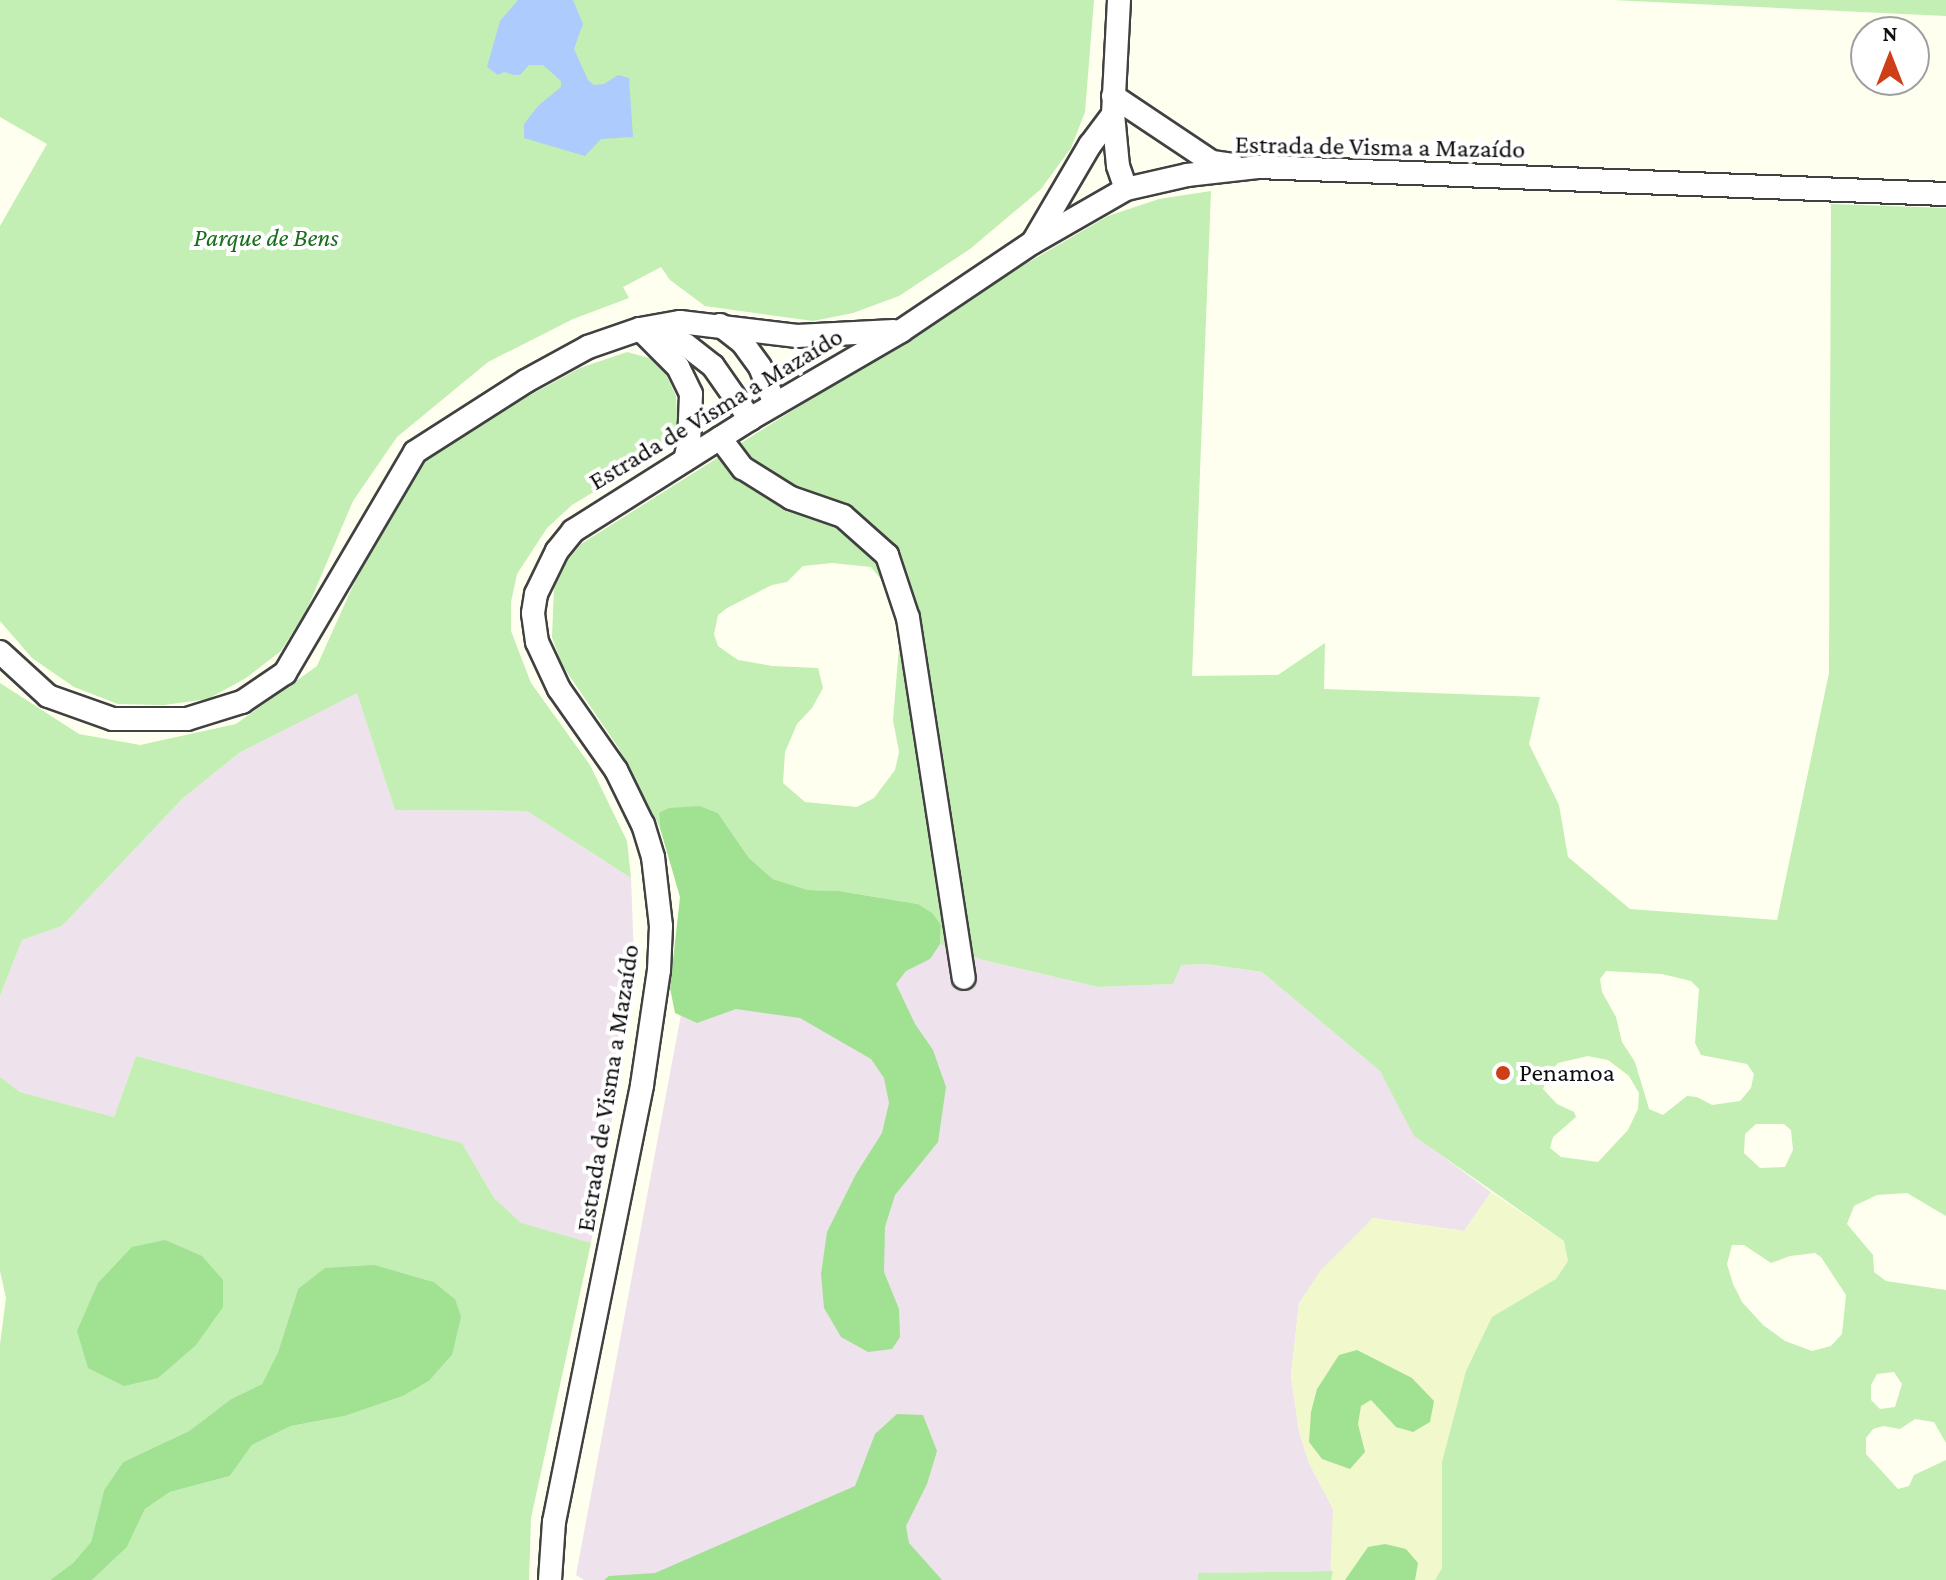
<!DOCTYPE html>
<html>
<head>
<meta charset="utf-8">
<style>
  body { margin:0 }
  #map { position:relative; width:1946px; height:1580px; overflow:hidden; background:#feffef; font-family:"Crimson Pro",serif }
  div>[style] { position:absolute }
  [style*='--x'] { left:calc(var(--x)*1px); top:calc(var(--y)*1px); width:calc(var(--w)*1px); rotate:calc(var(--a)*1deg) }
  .industrial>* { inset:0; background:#eee2ec }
  .farmland>* { inset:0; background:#f1f9cc }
  .green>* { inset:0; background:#c3eeb4 }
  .forest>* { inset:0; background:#a1e192 }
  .water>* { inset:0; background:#aecbfd }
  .roads { filter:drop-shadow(2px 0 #414141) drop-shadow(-2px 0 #414141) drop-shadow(0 2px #414141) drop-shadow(0 -2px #414141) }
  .minor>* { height:22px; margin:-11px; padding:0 11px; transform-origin:11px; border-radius:11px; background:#fff }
  .dots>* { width:22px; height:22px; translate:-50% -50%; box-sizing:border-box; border:4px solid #fff; border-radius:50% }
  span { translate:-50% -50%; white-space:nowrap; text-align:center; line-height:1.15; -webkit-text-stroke:8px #fff; paint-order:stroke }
  .street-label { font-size:26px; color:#0e0e0e }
  .park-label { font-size:26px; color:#176d1b; font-style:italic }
  .poi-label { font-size:26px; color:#0e0e0e }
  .left { translate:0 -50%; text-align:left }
  .north { position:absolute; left:1850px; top:16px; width:80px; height:80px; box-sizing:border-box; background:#fff; border:2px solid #9f9f9f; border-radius:50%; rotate:0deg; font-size:22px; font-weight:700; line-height:32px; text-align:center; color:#0e0e0e }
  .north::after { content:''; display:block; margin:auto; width:28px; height:36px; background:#ce3e17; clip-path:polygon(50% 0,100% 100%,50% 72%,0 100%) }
</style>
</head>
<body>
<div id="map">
  <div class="industrial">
    <i style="clip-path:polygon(357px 692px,395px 810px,527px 811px,631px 878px,635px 983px,591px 1243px,521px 1224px,494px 1198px,462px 1143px,136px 1056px,114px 1117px,20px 1092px,0 1077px,0 996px,22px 940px,62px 926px,182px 799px,239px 753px)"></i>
    <i style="clip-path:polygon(940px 944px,983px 960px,1098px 987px,1173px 984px,1180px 965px,1207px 964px,1262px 972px,1380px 1071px,1415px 1136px,1491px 1192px,1464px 1231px,1373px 1218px,1299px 1303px,1291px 1376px,1299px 1431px,1309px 1463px,1333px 1509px,1333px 1571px,1198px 1573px,1198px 1580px,584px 1580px,576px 1575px,686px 988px)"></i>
  </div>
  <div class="farmland">
    <i style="clip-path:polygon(1491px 1192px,1564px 1241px,1568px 1261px,1556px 1279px,1526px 1298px,1442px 1462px,1442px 1568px,1435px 1580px,1330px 1580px,1333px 1509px,1309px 1463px,1299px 1431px,1291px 1376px,1299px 1303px,1321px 1270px,1373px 1218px,1464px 1231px)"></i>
  </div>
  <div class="green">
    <i style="clip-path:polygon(0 0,1094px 0,1085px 112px,1071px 148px,1041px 189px,970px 249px,899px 296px,853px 313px,813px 321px,705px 306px,670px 280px,661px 267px,623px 287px,629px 298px,573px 319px,488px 362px,397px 437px,353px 501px,307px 609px,281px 651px,246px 678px,208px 699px,164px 705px,118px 704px,74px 687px,32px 658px,0 621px,0 226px,47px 144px,0 117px)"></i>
    <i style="clip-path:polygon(1612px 0,1946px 0,1946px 16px)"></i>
    <i style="clip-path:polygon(evenodd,1211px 191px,1192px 676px,1278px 675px,1325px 643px,1324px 689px,1540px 697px,1529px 744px,1559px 805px,1568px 857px,1630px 909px,1777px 920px,1829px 673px,1831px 204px,1946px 208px,1946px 1216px,1907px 1193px,1877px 1195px,1854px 1206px,1847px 1224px,1873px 1255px,1874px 1272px,1886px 1281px,1946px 1290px,1946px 1443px,1934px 1422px,1915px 1419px,1900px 1429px,1883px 1426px,1873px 1429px,1866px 1438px,1866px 1454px,1898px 1489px,1909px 1486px,1914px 1475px,1946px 1460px,1946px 1580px,1435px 1580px,1442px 1568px,1442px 1462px,1466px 1371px,1492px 1317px,1556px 1279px,1568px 1261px,1564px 1241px,1414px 1136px,1380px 1071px,1262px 972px,1207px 964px,1181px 965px,1173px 984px,1098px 987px,983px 960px,940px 944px,941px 925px,918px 904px,839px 891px,808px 890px,773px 879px,749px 858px,718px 813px,700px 806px,659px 813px,660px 828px,618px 747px,562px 665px,552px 637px,554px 589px,562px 567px,581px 544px,1017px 269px,1108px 216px,1159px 199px,1211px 191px,832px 563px,871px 567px,891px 592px,899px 612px,900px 635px,893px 720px,899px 752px,895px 770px,874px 798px,857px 807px,805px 802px,783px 783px,785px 752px,797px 724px,812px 708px,823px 688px,818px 668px,772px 666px,738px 660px,718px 646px,714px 634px,718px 615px,727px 608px,772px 585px,787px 582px,803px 566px,832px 563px,1211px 191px,1606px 971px,1662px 974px,1691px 981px,1699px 989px,1695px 1043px,1701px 1055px,1747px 1064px,1754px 1074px,1751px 1088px,1740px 1101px,1712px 1105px,1697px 1097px,1687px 1096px,1663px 1115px,1649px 1109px,1635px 1062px,1622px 1042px,1616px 1017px,1602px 992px,1600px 979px,1606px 971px,1211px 191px,1588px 1056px,1608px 1060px,1629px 1076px,1639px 1093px,1638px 1109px,1628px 1130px,1598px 1162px,1561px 1157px,1550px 1148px,1553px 1137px,1576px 1117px,1574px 1112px,1557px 1104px,1543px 1089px,1548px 1074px,1558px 1063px,1588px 1056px,1211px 191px,1756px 1124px,1784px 1124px,1791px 1130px,1793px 1150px,1785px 1167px,1760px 1168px,1744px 1153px,1745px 1134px,1756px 1124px,1211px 191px,1732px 1245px,1744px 1245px,1771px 1263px,1790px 1256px,1815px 1253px,1821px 1257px,1846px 1295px,1842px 1334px,1831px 1346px,1812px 1351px,1785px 1341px,1763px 1325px,1742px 1302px,1733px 1284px,1727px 1264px,1732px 1245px,1211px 191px,1894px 1372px,1902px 1384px,1895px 1407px,1880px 1409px,1871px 1400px,1871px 1385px,1877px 1374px,1894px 1372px)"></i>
    <i style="clip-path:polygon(627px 352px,660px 361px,676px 396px,678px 434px,638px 465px,572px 505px,547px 528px,517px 574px,511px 602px,511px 631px,531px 683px,590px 765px,627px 841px,631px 878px,527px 811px,395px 810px,357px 693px,239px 753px,182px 799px,62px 926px,22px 940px,0 996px,0 683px,79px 734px,140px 745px,236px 724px,317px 666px,381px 523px,427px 460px,473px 426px,580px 368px)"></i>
    <i style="clip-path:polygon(136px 1056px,462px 1143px,494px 1198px,521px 1223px,591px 1243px,531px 1518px,529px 1580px,92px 1580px,127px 1547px,145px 1509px,170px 1492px,230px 1476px,252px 1445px,291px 1426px,345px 1416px,403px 1396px,429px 1381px,452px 1355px,455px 1299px,434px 1282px,375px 1265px,298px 1289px,278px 1352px,262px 1384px,231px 1399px,189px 1431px,123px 1462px,104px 1490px,91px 1542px,73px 1563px,50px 1580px,0 1580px,0 1344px,6px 1298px,0 1271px,0 1077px,20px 1092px,114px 1117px)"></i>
    <i style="clip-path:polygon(1333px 1571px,1331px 1580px,1198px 1580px,1198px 1573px)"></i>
  </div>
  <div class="forest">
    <i style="clip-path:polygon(700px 806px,718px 813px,749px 858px,773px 879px,808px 890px,839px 891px,918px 904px,932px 913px,941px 925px,940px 944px,930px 959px,906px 971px,896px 984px,915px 1024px,933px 1050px,946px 1087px,938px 1142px,895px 1195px,885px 1227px,884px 1272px,899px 1309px,900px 1337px,892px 1349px,868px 1352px,841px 1337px,824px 1308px,821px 1274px,827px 1232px,856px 1174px,882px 1133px,889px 1103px,884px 1078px,871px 1059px,800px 1018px,736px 1009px,697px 1023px,675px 1013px,670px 988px,680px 897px,660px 828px,659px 813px,669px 808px)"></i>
    <i style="clip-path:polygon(165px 1240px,202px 1256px,223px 1280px,223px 1307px,196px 1345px,158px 1378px,124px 1386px,88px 1368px,77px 1331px,98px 1283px,132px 1247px)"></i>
    <i style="clip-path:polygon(375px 1265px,434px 1282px,455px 1299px,461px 1317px,452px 1355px,429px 1381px,403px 1396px,345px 1416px,291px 1426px,252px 1445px,230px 1476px,170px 1492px,145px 1509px,127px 1547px,92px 1580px,50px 1580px,73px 1563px,91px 1542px,104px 1490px,123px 1462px,189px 1431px,231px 1399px,262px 1384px,278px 1352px,298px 1289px,325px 1268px)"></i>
    <i style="clip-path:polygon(1357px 1350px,1412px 1378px,1434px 1401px,1430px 1422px,1413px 1432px,1396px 1427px,1371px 1400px,1361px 1406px,1358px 1424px,1365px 1452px,1350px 1469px,1322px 1459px,1309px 1442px,1311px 1412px,1317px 1389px,1339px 1355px)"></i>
    <i style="clip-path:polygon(897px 1414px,923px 1415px,937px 1451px,927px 1484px,906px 1526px,909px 1543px,942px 1580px,604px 1580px,609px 1576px,655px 1573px,855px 1486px,875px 1434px)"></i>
    <i style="clip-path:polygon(1385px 1544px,1406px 1549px,1418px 1563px,1415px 1580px,1345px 1580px,1368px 1547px)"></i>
  </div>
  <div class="water">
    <i style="clip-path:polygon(518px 0,573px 0,583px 24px,574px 49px,588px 80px,594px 85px,604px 84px,618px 75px,629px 78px,633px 137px,601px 139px,585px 156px,524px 138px,524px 124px,538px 106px,561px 87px,561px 81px,543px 65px,529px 65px,520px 75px,514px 75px,504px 72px,498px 75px,487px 67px,500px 21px)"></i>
  </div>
  <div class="roads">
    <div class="minor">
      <i style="--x:1119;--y:0;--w:114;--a:93"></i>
      <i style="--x:1113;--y:114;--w:52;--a:84.5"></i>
      <i style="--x:1118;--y:166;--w:24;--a:71"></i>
      <i style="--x:1113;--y:96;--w:119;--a:33.7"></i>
      <i style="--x:1212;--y:162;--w:21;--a:8"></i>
      <i style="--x:1033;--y:242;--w:113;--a:-59.6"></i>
      <i style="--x:1090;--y:145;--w:39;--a:-53"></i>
      <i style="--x:720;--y:325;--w:28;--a:38"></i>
      <i style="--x:742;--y:342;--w:31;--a:54"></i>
      <i style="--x:760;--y:367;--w:40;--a:68"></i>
      <i style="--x:640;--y:329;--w:54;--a:45"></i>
      <i style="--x:678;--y:367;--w:30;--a:64"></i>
      <i style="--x:691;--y:394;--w:49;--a:92.3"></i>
      <i style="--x:689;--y:443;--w:17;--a:103"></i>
      <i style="--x:645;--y:331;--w:43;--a:18.9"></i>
      <i style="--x:686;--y:345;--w:34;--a:38"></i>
      <i style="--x:713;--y:366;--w:65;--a:55.1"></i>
      <i style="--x:720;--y:438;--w:38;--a:53"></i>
      <i style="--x:743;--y:468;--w:57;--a:32"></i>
      <i style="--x:791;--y:498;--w:55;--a:19.1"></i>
      <i style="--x:843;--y:516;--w:59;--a:41.6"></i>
      <i style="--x:887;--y:555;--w:66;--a:71.6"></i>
      <i style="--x:908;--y:618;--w:364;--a:81.2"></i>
      <i style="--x:0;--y:652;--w:65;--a:42.5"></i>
      <i style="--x:48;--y:696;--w:69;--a:19.5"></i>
      <i style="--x:113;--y:719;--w:74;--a:0"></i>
      <i style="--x:187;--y:719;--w:58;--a:-17.2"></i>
      <i style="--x:242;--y:702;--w:52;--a:-34"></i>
      <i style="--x:285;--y:673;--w:256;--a:-59.5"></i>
      <i style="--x:415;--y:452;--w:132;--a:-32.6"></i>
      <i style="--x:526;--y:381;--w:71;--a:-28.7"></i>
      <i style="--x:588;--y:347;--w:55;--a:-19.1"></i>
      <i style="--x:640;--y:329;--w:41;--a:-9.9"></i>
      <i style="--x:680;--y:322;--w:118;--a:6.8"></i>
      <i style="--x:797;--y:336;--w:97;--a:-3"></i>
      <i style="--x:550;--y:1580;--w:58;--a:-86.1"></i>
      <i style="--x:554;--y:1522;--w:446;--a:-78.6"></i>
      <i style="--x:642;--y:1085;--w:116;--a:-81.6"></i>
      <i style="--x:659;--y:970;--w:44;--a:-87.4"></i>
      <i style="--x:661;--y:926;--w:69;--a:-96.6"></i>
      <i style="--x:653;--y:857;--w:34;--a:-107"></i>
      <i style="--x:643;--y:825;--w:61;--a:-116.1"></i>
      <i style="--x:616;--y:770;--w:99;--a:-125.1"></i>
      <i style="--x:559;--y:689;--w:52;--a:-115.1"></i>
      <i style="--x:537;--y:642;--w:29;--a:-98"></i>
      <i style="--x:533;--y:613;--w:19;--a:-81"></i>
      <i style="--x:536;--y:594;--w:48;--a:-64"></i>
      <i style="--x:557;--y:551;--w:26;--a:-51"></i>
      <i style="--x:573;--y:531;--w:209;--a:-32.3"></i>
      <i style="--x:750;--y:419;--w:175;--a:-30.2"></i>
      <i style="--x:901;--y:331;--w:158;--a:-33.9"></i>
      <i style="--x:1032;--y:243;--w:108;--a:-29.9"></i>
      <i style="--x:1126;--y:189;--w:63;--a:-12.9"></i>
      <i style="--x:1187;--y:175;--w:71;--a:-6.4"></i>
      <i style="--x:1258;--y:167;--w:689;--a:2.25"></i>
    </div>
  </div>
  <div class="dots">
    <i style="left:1503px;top:1073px;background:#ce3e17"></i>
  </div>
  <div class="street-label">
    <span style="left:1380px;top:147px;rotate:1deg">Estrada de Visma a Mazaído</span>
    <span style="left:716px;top:409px;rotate:-31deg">Estrada de Visma a Mazaído</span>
    <span style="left:608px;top:1088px;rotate:-81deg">Estrada de Visma a Mazaído</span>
  </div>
  <div class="park-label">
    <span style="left:266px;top:238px">Parque de Bens</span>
  </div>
  <div class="poi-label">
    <span class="left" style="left:1519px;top:1073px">Penamoa</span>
  </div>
  <div class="north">N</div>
</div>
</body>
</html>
